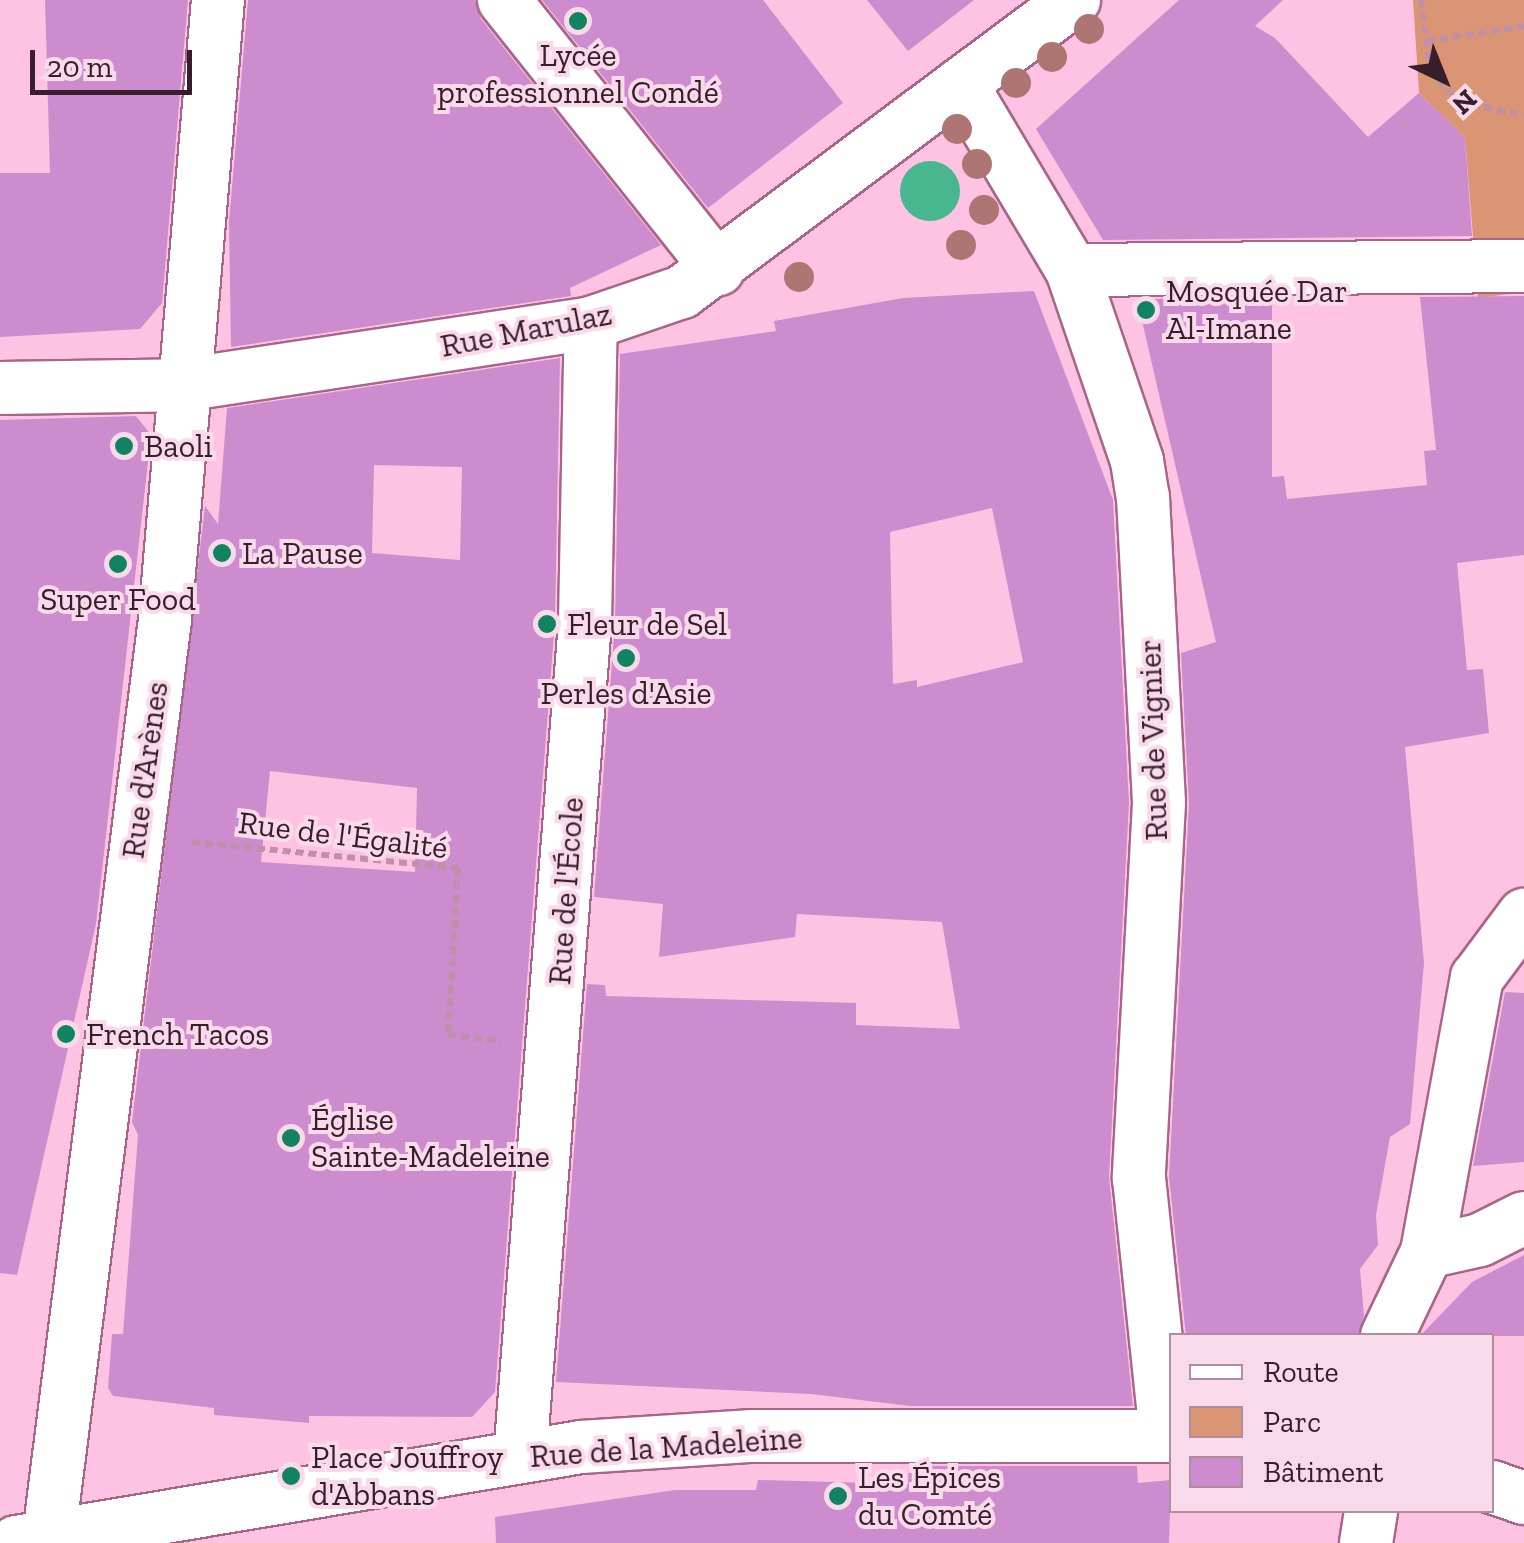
<!DOCTYPE html>
<html>
<head>
<meta charset="utf-8">
<style>
  body { margin:0 }
  #map { position:relative; width:1524px; height:1543px; overflow:hidden; background:#fec3e2; font-family:"Zilla Slab",serif }
  div>[style] { position:absolute }
  [style*='--x'] { left:calc(var(--x)*1px); top:calc(var(--y)*1px); width:calc(var(--w)*1px); rotate:calc(var(--a)*1deg) }
  .green>* { inset:0; background:#da9574 }
  .water>* { inset:0; background:#48b78f }
  .round { border-radius:50% }
  .building>* { inset:0; background:#cd8cce }
  .path>* { height:6px; margin-top:-3px; transform-origin:0; background:repeating-linear-gradient(90deg,#c08fa9 0 8px,transparent 0 13px) }
  .roads { filter:drop-shadow(2px 0 #a8658a) drop-shadow(-2px 0 #a8658a) drop-shadow(0 2px #a8658a) drop-shadow(0 -2px #a8658a) }
  .minor>* { height:52px; margin:-26px; padding:0 26px; transform-origin:26px; border-radius:26px; background:#fff }
  .trees>* { width:30px; height:30px; margin:-15px; border-radius:50%; background:#ae7573 }
  .dots>* { width:28px; height:28px; translate:-50% -50%; box-sizing:border-box; border:5px solid #f9daea; border-radius:50% }
  span { translate:-50% -50%; white-space:nowrap; text-align:center; line-height:1.15; -webkit-text-stroke:8px #f9daea; paint-order:stroke }
  .poi-label { font-size:32px; color:#381d2c }
  .left { translate:0 -50%; text-align:left }
  .street-label { font-size:32px; color:#381d2c }
  .legend { position:absolute; left:1169px; top:1333px; width:325px; height:180px; box-sizing:border-box; background:#f9daea; border:2px solid #ac8e9e; margin:0; padding:12px 18px; list-style:none; font-size:30px; color:#381d2c }
  .legend li { display:flex; align-items:center; gap:20px; height:50px }
  .legend b { width:50px; border:2px solid #ac8e9e }
  .north { position:absolute; left:1394px; top:30px; width:100px; height:100px; -webkit-text-stroke:8px #f9daea; paint-order:stroke; rotate:137deg; font-size:28px; font-weight:700; line-height:40px; text-align:center; color:#381d2c }
  .north::after { content:''; display:block; margin:auto; width:35px; height:45px; background:#381d2c; clip-path:polygon(50% 0,100% 100%,50% 72%,0 100%) }
  .scale { position:absolute; left:30px; top:50px; width:162px; height:45px; box-sizing:border-box; border:5px solid #381d2c; border-top:0; padding-left:12px; font-size:30px; line-height:35px; white-space:nowrap; color:#381d2c; -webkit-text-stroke:8px #f9daea; paint-order:stroke }
</style>
</head>
<body>
<div id="map">
  <div class="green">
    <i style="clip-path:polygon(1413px 0,1524px 0,1524px 292px,1478px 298px,1465px 138px,1419px 93px)"></i>
  </div>
  <div class="water">
    <i class="round" style="left:900px;top:161px;width:60px;height:60px"></i>
  </div>
  <div class="building">
    <i style="clip-path:polygon(45px 0,188px 0,162px 303px,140px 329px,0 337px,0 173px,50px 173px)"></i>
    <i style="clip-path:polygon(248px 0,475px 0,481px 19px,661px 245px,570px 288px,571px 296px,231px 347px,229px 222px)"></i>
    <i style="clip-path:polygon(542px 0,763px 0,843px 103px,708px 208px)"></i>
    <i style="clip-path:polygon(867px 0,974px 0,908px 51px)"></i>
    <i style="clip-path:polygon(1179px 0,1283px 0,1255px 26px,1275px 38px,1368px 137px,1419px 93px,1465px 138px,1472px 236px,1103px 240px,1036px 129px)"></i>
    <i style="clip-path:polygon(evenodd,1034px 291px,1113px 500px,1129px 803px,1109px 1177px,1133px 1406px,910px 1406px,811px 1394px,556px 1382px,587px 984px,605px 985px,606px 996px,856px 1003px,856px 1025px,960px 1029px,942px 922px,797px 914px,795px 937px,659px 957px,663px 904px,594px 897px,615px 623px,620px 354px,776px 331px,774px 321px,903px 298px,1034px 291px,992px 508px,1023px 662px,917px 687px,917px 680px,893px 684px,890px 532px,992px 508px)"></i>
    <i style="clip-path:polygon(1524px 296px,1524px 555px,1457px 563px,1467px 670px,1483px 669px,1489px 733px,1405px 747px,1424px 963px,1410px 1124px,1390px 1137px,1376px 1215px,1378px 1245px,1360px 1269px,1364px 1316px,1358px 1336px,1186px 1336px,1169px 1177px,1189px 804px,1181px 653px,1216px 642px,1137px 299px,1272px 298px,1272px 477px,1284px 476px,1287px 499px,1427px 485px,1424px 451px,1436px 450px,1420px 297px)"></i>
    <i style="clip-path:polygon(evenodd,560px 358px,555px 621px,495px 1392px,472px 1417px,309px 1416px,309px 1423px,214px 1415px,214px 1408px,113px 1396px,108px 1388px,112px 1334px,123px 1334px,138px 1135px,132px 1122px,205px 506px,218px 524px,227px 408px,560px 358px,374px 465px,462px 467px,460px 560px,372px 553px,374px 465px,560px 358px,270px 771px,417px 788px,415px 872px,261px 862px,270px 771px)"></i>
    <i style="clip-path:polygon(136px 416px,151px 435px,96px 924px,17px 1275px,0 1273px,0 420px)"></i>
    <i style="clip-path:polygon(1505px 992px,1524px 993px,1524px 1162px,1473px 1166px)"></i>
    <i style="clip-path:polygon(1524px 1255px,1524px 1336px,1420px 1336px,1472px 1282px)"></i>
    <i style="clip-path:polygon(909px 1466px,1137px 1466px,1138px 1483px,1171px 1480px,1169px 1543px,496px 1543px,495px 1517px,675px 1490px,756px 1490px,758px 1480px,908px 1484px)"></i>
  </div>
  <div class="path">
    <i style="--x:1421;--y:0;--w:72;--a:82.8"></i>
    <i style="--x:1430;--y:71;--w:42;--a:46.9"></i>
    <i style="--x:1459;--y:102;--w:66;--a:11.3"></i>
    <i style="--x:1427;--y:41;--w:98;--a:-8.8"></i>
    <i style="--x:192;--y:842;--w:267;--a:5.6"></i>
    <i style="--x:458;--y:868;--w:167;--a:93.4"></i>
    <i style="--x:448;--y:1035;--w:53;--a:6.5"></i>
  </div>
  <div class="roads">
    <div class="minor">
      <i style="--x:504;--y:0;--w:344;--a:51.5"></i>
      <i style="--x:961;--y:84;--w:217;--a:59.2"></i>
      <i style="--x:1072;--y:270;--w:202;--a:71.2"></i>
      <i style="--x:1137;--y:461;--w:36;--a:81"></i>
      <i style="--x:1143;--y:497;--w:306;--a:87"></i>
      <i style="--x:1159;--y:803;--w:376;--a:93.1"></i>
      <i style="--x:1139;--y:1178;--w:259;--a:84"></i>
      <i style="--x:1072;--y:270;--w:452;--a:-0.5"></i>
      <i style="--x:0;--y:388;--w:182;--a:-0.9"></i>
      <i style="--x:182;--y:385;--w:414;--a:-8.6"></i>
      <i style="--x:591;--y:323;--w:96;--a:-18.8"></i>
      <i style="--x:682;--y:292;--w:489;--a:-36.7"></i>
      <i style="--x:1427;--y:1252;--w:54;--a:-12.8"></i>
      <i style="--x:1480;--y:1240;--w:49;--a:-26.6"></i>
      <i style="--x:1387;--y:1336;--w:93;--a:-64.5"></i>
      <i style="--x:1427;--y:1252;--w:279;--a:-79.7"></i>
      <i style="--x:1477;--y:978;--w:79;--a:-53.3"></i>
      <i style="--x:520;--y:1457;--w:838;--a:-85.55"></i>
      <i style="--x:585;--y:622;--w:299;--a:-88.9"></i>
      <i style="--x:1492;--y:1487;--w:34;--a:19"></i>
      <i style="--x:16;--y:1542;--w:573;--a:-9.54"></i>
      <i style="--x:581;--y:1447;--w:172;--a:-3.7"></i>
      <i style="--x:753;--y:1436;--w:419;--a:0"></i>
      <i style="--x:48;--y:1543;--w:931;--a:-82.78"></i>
      <i style="--x:165;--y:619;--w:621;--a:-85.11"></i>
      <i style="--x:1366;--y:1543;--w:33;--a:-81"></i>
    </div>
  </div>
  <div class="trees">
    <i style="left:1089px;top:29px"></i>
    <i style="left:1052px;top:57px"></i>
    <i style="left:1016px;top:83px"></i>
    <i style="left:957px;top:129px"></i>
    <i style="left:977px;top:164px"></i>
    <i style="left:984px;top:210px"></i>
    <i style="left:961px;top:245px"></i>
    <i style="left:799px;top:277px"></i>
  </div>
  <div class="dots">
    <i style="left:578px;top:21px;background:#118361"></i>
    <i style="left:1146px;top:310px;background:#118361"></i>
    <i style="left:124px;top:446px;background:#118361"></i>
    <i style="left:222px;top:553px;background:#118361"></i>
    <i style="left:118px;top:564px;background:#118361"></i>
    <i style="left:547px;top:624px;background:#118361"></i>
    <i style="left:626px;top:658px;background:#118361"></i>
    <i style="left:66px;top:1034px;background:#118361"></i>
    <i style="left:291px;top:1138px;background:#118361"></i>
    <i style="left:291px;top:1476px;background:#118361"></i>
    <i style="left:838px;top:1496px;background:#118361"></i>
  </div>
  <div class="poi-label">
    <span style="left:578px;top:74px">Lycée<br>professionnel Condé</span>
    <span class="left" style="left:1166px;top:310px">Mosquée Dar<br>Al-Imane</span>
    <span class="left" style="left:144px;top:446px">Baoli</span>
    <span class="left" style="left:242px;top:553px">La Pause</span>
    <span style="left:118px;top:599px">Super Food</span>
    <span class="left" style="left:567px;top:624px">Fleur de Sel</span>
    <span style="left:626px;top:693px">Perles d'Asie</span>
    <span class="left" style="left:86px;top:1034px">French Tacos</span>
    <span class="left" style="left:311px;top:1138px">Église<br>Sainte-Madeleine</span>
    <span class="left" style="left:311px;top:1476px">Place Jouffroy<br>d'Abbans</span>
    <span class="left" style="left:858px;top:1496px">Les Épices<br>du Comté</span>
  </div>
  <div class="street-label">
    <span style="left:526px;top:330px;rotate:-11deg">Rue Marulaz</span>
    <span style="left:1153px;top:740px;rotate:-92deg">Rue de Vignier</span>
    <span style="left:145px;top:770px;rotate:-82deg">Rue d'Arènes</span>
    <span style="left:343px;top:835px;rotate:7deg">Rue de l'Égalité</span>
    <span style="left:566px;top:891px;rotate:-86deg">Rue de l'École</span>
    <span style="left:666px;top:1447px;rotate:-4deg">Rue de la Madeleine</span>
  </div>
  <ul class="legend">
  <li><b style="height:12px;background:#fff"></b>Route</li>
  <li><b style="height:28px;background:#da9574"></b>Parc</li>
  <li><b style="height:28px;background:#cd8cce"></b>Bâtiment</li>
  </ul>
  <div class="north">N</div>
  <div class="scale">20 m</div>
</div>
</body>
</html>
